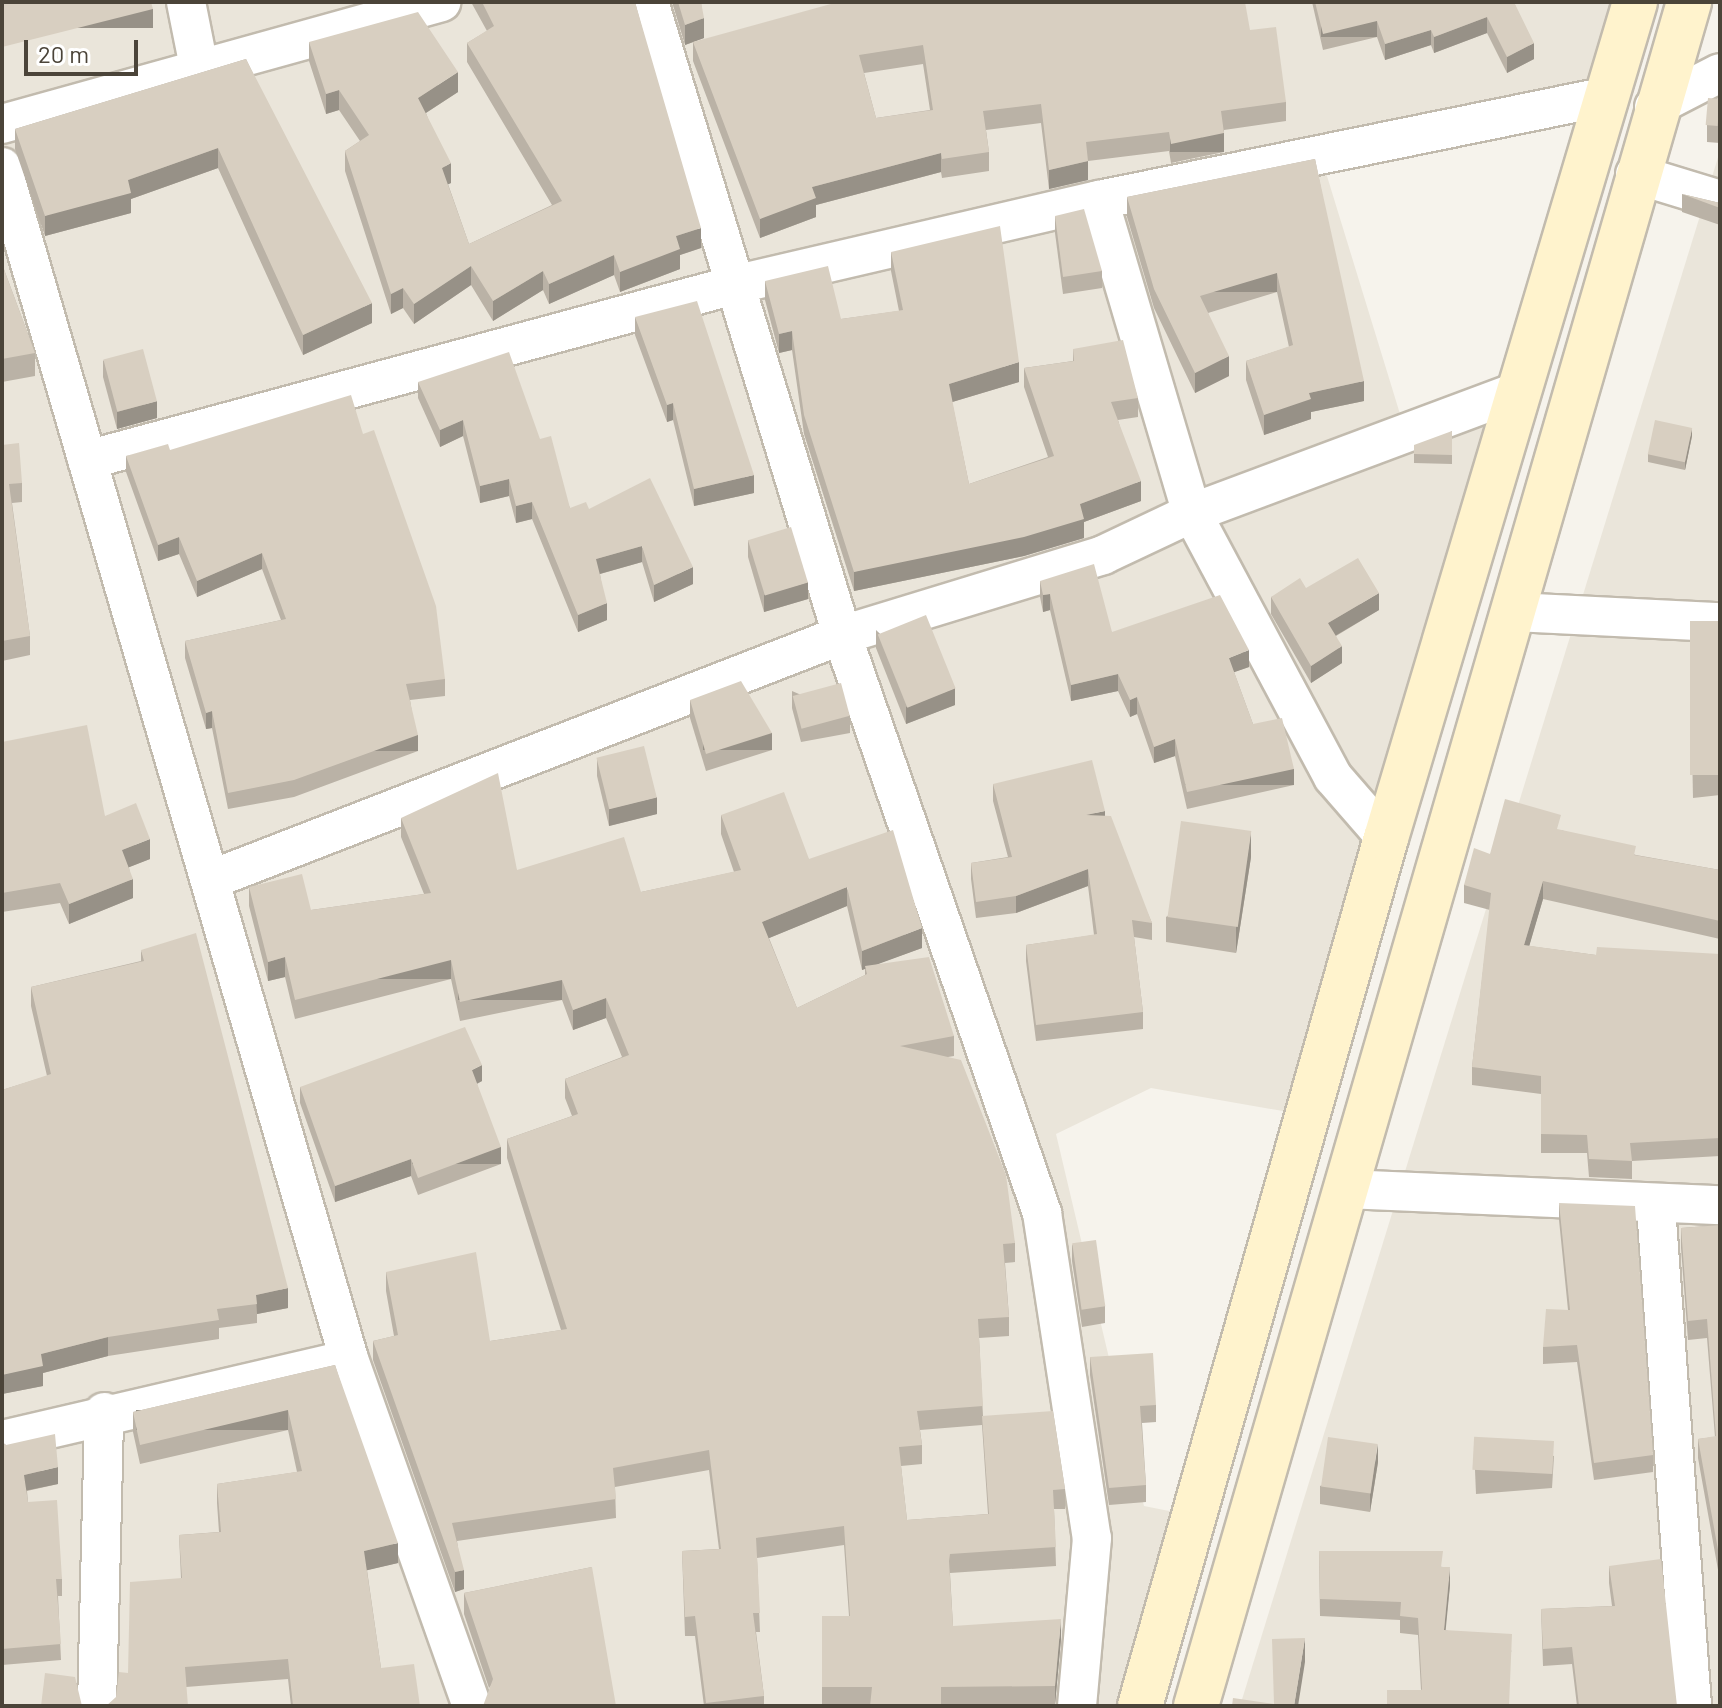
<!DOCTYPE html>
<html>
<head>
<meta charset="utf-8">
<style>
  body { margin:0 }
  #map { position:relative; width:1722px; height:1708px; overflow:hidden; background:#f6f3ec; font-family:Barlow,sans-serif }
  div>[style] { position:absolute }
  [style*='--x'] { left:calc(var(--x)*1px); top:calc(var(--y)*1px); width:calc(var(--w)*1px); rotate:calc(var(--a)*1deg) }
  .residential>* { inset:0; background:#eae5da }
  .roads { filter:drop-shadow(2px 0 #c2bbae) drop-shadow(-2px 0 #c2bbae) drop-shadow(0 2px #c2bbae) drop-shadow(0 -2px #c2bbae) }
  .street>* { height:38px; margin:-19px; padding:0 19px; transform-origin:19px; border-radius:19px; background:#fff }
  .secondary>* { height:44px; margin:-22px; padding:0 22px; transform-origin:22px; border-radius:22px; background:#fff3cd }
  .wall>* { inset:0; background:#bab2a6 }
  .shaded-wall>* { inset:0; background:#979187; transform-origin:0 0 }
  .building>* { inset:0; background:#d8cfc1; transform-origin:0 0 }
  span { translate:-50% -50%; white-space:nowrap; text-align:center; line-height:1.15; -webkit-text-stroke:7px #fff; paint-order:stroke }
  .frame { position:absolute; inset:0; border:4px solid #4b4439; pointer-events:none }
  .scale { position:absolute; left:24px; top:40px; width:114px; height:36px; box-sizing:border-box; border:4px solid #4b4439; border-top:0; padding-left:10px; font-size:24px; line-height:28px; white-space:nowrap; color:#4b4439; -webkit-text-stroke:6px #fff; paint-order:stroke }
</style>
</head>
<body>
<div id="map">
  <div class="residential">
    <i style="clip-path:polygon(2px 2px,1618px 2px,1589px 88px,1319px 150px,1408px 440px,1492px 419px,1294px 1113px,1151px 1088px,1056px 1134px,1144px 1506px,1184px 1514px,1129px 1706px,2px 1706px)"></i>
    <i style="clip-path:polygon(1720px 151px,1720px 1706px,1240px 1706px)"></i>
  </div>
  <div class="roads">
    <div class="street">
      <i style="--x:186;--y:2;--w:71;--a:78.7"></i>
      <i style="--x:649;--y:2;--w:662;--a:73.04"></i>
      <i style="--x:842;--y:635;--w:612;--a:70.91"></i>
      <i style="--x:1042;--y:1213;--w:329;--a:81.3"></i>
      <i style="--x:1092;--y:1538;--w:169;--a:95.1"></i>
      <i style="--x:1654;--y:107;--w:74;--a:-27.3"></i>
      <i style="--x:2;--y:124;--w:456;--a:-15.5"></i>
      <i style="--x:2;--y:167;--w:1241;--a:73.77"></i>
      <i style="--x:349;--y:1359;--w:368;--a:70.5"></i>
      <i style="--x:1635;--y:174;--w:89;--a:17"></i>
      <i style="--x:1099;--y:200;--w:327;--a:73.5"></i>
      <i style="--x:1192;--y:513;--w:299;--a:61.9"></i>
      <i style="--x:1333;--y:777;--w:81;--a:49"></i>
      <i style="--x:87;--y:460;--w:674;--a:-15.13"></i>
      <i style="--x:738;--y:284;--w:371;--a:-13.1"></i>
      <i style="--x:1099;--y:200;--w:514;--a:-11.55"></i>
      <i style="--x:1513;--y:612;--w:207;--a:2.8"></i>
      <i style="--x:210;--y:880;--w:678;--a:-21.19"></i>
      <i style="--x:842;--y:635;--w:273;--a:-17"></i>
      <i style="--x:1103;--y:555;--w:98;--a:-25.3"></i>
      <i style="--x:1192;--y:513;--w:346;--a:-20.5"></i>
      <i style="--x:1347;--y:1189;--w:373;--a:2.5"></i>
      <i style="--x:1656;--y:1207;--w:500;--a:85.87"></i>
      <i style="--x:2;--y:1440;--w:356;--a:-13.1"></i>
      <i style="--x:97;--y:1706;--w:294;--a:-88.6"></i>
    </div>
    <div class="secondary">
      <i style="--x:1140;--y:1706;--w:902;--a:-74.18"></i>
      <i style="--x:1386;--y:838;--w:872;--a:-73.41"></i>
      <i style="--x:1196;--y:1706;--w:1774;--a:-73.86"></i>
    </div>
  </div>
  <div class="wall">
    <i style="clip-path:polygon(471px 2px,635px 2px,701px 248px,680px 255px,680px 269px,620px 292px,614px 275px,549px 304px,543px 290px,493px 321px,471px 285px,414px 324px,403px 308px,391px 314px,345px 171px,345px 151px,360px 141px,339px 110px,326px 114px,309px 61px,309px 42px,458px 92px,426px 113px,451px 183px,448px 184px,469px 244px,552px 205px,467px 62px,467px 43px,487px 31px)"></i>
    <i style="clip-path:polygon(672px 2px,701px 2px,704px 38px,685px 45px)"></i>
    <i style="clip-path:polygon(1312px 2px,1514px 2px,1534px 59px,1507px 73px,1487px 33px,1434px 53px,1431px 45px,1385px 60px,1377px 37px,1323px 50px)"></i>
    <i style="clip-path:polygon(evenodd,1250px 30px,1286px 102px,1286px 121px,1224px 130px,1224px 152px,1171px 163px,1169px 151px,1088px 161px,1088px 180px,1049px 189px,1041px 123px,986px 130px,989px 152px,989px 171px,942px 178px,941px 172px,816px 205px,816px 217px,760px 238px,693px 61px,693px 42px,1250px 30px,923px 64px,930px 110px,876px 118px,864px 73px,923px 64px)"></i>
    <i style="clip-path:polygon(246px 59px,372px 323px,303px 355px,218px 168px,131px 199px,131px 213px,45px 236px,15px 149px,15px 129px)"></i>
    <i style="clip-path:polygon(1720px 99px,1720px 143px,1707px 142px,1707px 125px)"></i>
    <i style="clip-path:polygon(1315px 159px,1364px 401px,1311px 412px,1311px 419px,1264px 435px,1246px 380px,1246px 361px,1289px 347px,1277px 292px,1208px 313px,1229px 376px,1195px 393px,1154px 308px,1127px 217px,1127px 197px)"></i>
    <i style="clip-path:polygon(1682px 194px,1720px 203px,1720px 225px,1682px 212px)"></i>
    <i style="clip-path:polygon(1055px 216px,1102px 271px,1102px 288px,1063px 294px,1055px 233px)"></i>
    <i style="clip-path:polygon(891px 252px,1019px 382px,952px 402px,969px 484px,1048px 457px,1024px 387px,1024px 368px,1073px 361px,1073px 349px,1138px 398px,1138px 417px,1118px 420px,1141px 501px,1084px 522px,1084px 538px,1024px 556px,854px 591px,804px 434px,792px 350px,779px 353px,765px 300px,765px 281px,841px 319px,899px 311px,891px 271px)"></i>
    <i style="clip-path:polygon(2px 264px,35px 353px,35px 376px,2px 382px)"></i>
    <i style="clip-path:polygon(635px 317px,754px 493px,694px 506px,673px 420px,667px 422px,635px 335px)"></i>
    <i style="clip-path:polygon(103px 360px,157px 418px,117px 429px,103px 377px)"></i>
    <i style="clip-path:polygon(418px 382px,540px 439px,570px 508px,589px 509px,693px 584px,654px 602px,642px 562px,600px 574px,607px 620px,578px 632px,532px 519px,516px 523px,509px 496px,480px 503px,463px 436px,440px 447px,418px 398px)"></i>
    <i style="clip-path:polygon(1452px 431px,1452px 464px,1414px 463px,1414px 454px)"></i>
    <i style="clip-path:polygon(1692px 436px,1685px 470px,1648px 462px,1648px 454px)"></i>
    <i style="clip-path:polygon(2px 445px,22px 483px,22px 502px,12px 503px,30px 636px,30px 655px,2px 661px)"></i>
    <i style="clip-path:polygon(170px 450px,445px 679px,445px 696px,410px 700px,418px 751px,294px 797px,228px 809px,212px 728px,206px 729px,185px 658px,185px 641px,281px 620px,262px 569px,197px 597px,179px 554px,158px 561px,126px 472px,126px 456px)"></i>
    <i style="clip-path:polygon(748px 540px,808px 599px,764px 612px,748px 557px)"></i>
    <i style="clip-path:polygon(1040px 581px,1112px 632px,1249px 667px,1234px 672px,1253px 724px,1294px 785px,1187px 809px,1175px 756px,1154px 763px,1137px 714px,1130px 717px,1118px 691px,1071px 701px,1050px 610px,1043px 612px,1040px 597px)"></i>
    <i style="clip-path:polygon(1306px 588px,1379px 610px,1336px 636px,1342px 663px,1311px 683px,1271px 614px,1271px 597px)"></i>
    <i style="clip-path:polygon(1720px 621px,1720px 795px,1693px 798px,1690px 643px)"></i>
    <i style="clip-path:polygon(876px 630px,955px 705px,906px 724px,876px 648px)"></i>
    <i style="clip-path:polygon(792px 691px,850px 716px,850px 733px,801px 742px,792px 708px)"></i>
    <i style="clip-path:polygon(690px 700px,772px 750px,706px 771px,690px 718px)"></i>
    <i style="clip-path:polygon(2px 742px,105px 816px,150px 859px,129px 867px,133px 898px,69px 924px,60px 903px,2px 912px)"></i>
    <i style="clip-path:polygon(597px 759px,657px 814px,609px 826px,597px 776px)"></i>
    <i style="clip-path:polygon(993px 784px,1105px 816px,1152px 923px,1152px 940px,1134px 937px,1143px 1012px,1143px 1029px,1036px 1041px,1026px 961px,1026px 945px,1094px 935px,1088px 886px,1016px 913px,976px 918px,971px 879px,971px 863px,1008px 857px,993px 801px)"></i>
    <i style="clip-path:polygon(evenodd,721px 815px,809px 859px,922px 948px,877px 964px,954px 1036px,954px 1056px,948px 1057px,1015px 1243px,1015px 1262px,1005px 1263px,1009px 1317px,1009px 1336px,979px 1338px,983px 1416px,1065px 1489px,1065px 1509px,1054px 1509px,1056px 1566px,950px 1573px,953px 1626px,1061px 1639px,1055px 1705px,822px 1706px,822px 1616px,849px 1616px,844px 1545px,757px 1558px,760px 1632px,756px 1632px,764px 1696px,764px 1706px,704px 1706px,695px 1636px,685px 1636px,682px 1551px,719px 1549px,709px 1470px,615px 1487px,616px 1518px,457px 1541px,464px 1589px,455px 1592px,373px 1360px,373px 1341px,394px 1336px,386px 1291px,386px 1272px,490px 1341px,561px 1330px,507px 1158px,507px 1139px,572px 1116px,565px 1098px,565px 1079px,622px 1057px,606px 1018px,573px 1030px,562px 1000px,460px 1021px,451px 979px,295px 1019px,285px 977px,268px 981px,249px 906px,249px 887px,311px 910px,424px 894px,401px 837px,401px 818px,517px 870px,641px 892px,734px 872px,721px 834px,721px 815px,847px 906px,862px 970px,865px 969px,865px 975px,797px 1008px,769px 938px,847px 906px,721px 815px,982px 1425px,988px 1514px,907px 1520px,901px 1466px,922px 1464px,922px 1445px,920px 1430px,982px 1425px)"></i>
    <i style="clip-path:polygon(1561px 830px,1636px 855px,1720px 870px,1720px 939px,1543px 899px,1529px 946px,1596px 955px,1720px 954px,1720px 1156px,1632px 1161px,1632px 1179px,1589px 1177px,1587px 1153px,1541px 1153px,1541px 1094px,1472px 1085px,1472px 1067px,1490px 910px,1464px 903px,1464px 885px,1490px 854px)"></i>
    <i style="clip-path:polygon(1251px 857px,1236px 953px,1166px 942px,1166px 917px)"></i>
    <i style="clip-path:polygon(141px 950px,288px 1308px,257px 1314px,257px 1323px,219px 1328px,219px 1339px,108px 1356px,43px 1373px,43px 1386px,2px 1394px,2px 1090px,47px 1076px,31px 1006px,31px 987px,141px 961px)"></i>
    <i style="clip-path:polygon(482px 1081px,477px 1084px,501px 1164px,418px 1195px,411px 1176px,335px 1202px,300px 1103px,300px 1087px)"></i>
    <i style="clip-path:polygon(1559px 1203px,1653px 1455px,1653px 1472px,1594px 1480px,1577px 1362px,1543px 1364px,1543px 1347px,1568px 1310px,1559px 1220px)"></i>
    <i style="clip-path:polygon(1720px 1225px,1720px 1581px,1698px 1458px,1698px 1439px,1715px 1437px,1707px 1338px,1688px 1340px,1681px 1248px,1681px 1228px)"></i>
    <i style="clip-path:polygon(1072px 1244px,1105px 1306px,1105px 1323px,1082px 1327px,1072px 1261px)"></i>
    <i style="clip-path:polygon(1090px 1357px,1156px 1405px,1156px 1422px,1142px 1423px,1146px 1485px,1146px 1502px,1109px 1505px,1090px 1375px)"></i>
    <i style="clip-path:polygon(335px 1365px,398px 1563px,367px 1570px,381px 1668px,420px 1706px,291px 1706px,288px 1679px,186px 1687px,116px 1697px,128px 1673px,181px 1578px,179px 1535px,219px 1532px,217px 1503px,217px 1484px,297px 1472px,288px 1430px,140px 1464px,133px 1432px,133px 1412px)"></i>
    <i style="clip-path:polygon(2px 1442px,58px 1484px,27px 1491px,28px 1502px,62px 1579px,62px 1596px,58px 1596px,61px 1660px,2px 1665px)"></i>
    <i style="clip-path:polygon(1474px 1446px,1554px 1456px,1552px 1488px,1476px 1494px)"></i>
    <i style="clip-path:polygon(1378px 1462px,1370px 1512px,1320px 1504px,1320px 1486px)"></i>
    <i style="clip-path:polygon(1319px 1551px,1443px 1567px,1450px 1585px,1445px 1630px,1512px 1651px,1421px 1690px,1418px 1635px,1400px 1633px,1400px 1620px,1320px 1616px)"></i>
    <i style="clip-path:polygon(1609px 1566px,1677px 1706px,1577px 1706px,1572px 1664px,1543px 1666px,1541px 1609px,1612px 1606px,1609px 1583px)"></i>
    <i style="clip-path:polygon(592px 1567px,489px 1688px,464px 1614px,464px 1593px)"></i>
  </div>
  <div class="shaded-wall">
    <i style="left:153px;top:9px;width:19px;height:156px;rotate:90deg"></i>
    <i style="clip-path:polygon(1487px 17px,1487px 33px,1434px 53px,1434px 37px)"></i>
    <i style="clip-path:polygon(704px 18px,704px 38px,685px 45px,685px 25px)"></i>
    <i style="left:1377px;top:21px;width:16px;height:56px;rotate:90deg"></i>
    <i style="clip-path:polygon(1431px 30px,1431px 45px,1385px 60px,1385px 44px)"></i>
    <i style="clip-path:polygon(1534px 43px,1534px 59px,1507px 73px,1507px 57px)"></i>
    <i style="clip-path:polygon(458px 72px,458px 92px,418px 118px,418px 98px)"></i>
    <i style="clip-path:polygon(339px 90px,339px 110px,326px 114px,326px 94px)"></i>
    <i style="left:1224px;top:133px;width:19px;height:54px;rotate:90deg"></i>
    <i style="clip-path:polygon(218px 148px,218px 168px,131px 199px,131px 213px,45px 236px,45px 216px,128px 180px)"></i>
    <i style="clip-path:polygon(941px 153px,941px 172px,816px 205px,816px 217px,760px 238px,760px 219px,812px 187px)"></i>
    <i style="clip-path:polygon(1088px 161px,1088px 180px,1049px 189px,1049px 170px)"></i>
    <i style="clip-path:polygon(451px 163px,451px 183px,442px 187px,442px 168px)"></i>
    <i style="clip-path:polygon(701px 228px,701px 248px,680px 255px,680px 269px,620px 292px,620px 272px,676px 236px)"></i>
    <i style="clip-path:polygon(614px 255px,614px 275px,549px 304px,549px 284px)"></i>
    <i style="clip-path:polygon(471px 266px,471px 285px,414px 324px,414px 304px)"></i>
    <i style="clip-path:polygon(543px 271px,543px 290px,493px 321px,493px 301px)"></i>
    <i style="left:1277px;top:273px;width:19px;height:80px;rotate:90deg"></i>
    <i style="clip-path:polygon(403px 288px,403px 308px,391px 314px,391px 294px)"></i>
    <i style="clip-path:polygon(372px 303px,372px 323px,303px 355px,303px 335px)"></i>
    <i style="clip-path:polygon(792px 331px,792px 350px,779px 353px,779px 334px)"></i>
    <i style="clip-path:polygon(1229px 356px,1229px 376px,1195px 393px,1195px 373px)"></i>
    <i style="clip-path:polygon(1019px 362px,1019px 382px,949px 403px,949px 384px)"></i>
    <i style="clip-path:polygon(1364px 381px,1364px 401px,1311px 412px,1311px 419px,1264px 435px,1264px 415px,1309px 393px)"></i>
    <i style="clip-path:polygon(157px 401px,157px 418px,117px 429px,117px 412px)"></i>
    <i style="clip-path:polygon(673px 403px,673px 420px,667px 422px,667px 405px)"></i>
    <i style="clip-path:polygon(463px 420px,463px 436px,440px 447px,440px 430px)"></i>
    <i style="clip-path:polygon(1692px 428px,1692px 436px,1685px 470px,1685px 462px)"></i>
    <i style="clip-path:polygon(754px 475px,754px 493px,694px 506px,694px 489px)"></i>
    <i style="clip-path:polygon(509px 479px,509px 496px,480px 503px,480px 486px)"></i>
    <i style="clip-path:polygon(1141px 481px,1141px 501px,1084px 522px,1084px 538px,1024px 556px,854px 591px,854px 572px,1080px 504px)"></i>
    <i style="clip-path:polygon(532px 502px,532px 519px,516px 523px,516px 506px)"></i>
    <i style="clip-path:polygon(179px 537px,179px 554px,158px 561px,158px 545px)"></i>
    <i style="clip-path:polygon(642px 546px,642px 562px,596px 575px,596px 559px)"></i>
    <i style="clip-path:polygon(262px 553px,262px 569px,197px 597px,197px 581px)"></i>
    <i style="clip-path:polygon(693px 567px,693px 584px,654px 602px,654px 585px)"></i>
    <i style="clip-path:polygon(808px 582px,808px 599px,764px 612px,764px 595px)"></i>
    <i style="clip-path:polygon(1379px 593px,1379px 610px,1328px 640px,1328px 623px)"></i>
    <i style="clip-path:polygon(1050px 594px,1050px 610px,1043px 612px,1043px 595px)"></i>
    <i style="clip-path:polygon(607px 603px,607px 620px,578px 632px,578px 615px)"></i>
    <i style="clip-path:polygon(1342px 646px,1342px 663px,1311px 683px,1311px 666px)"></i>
    <i style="clip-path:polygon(1249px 650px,1249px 667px,1229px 674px,1229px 658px)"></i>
    <i style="clip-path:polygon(1118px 674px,1118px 691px,1071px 701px,1071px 685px)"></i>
    <i style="clip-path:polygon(955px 688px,955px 705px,906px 724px,906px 707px)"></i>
    <i style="clip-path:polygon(1137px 697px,1137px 714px,1130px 717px,1130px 700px)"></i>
    <i style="clip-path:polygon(212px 711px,212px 728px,206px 729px,206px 713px)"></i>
    <i style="left:772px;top:733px;width:17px;height:69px;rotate:90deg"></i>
    <i style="left:418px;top:735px;width:16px;height:132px;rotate:90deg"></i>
    <i style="clip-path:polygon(1175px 739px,1175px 756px,1154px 763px,1154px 747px)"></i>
    <i style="left:1294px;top:769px;width:16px;height:109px;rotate:90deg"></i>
    <i style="clip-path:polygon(657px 797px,657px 814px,609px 826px,609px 809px)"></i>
    <i style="clip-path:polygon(1105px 811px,1105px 827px,1086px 815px)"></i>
    <i style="clip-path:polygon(1251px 831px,1251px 857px,1236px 953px,1236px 928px)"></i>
    <i style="clip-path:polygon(150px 839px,150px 859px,122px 870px,122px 850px)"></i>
    <i style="clip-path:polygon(1088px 869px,1088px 886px,1016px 913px,1016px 896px)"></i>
    <i style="clip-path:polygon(133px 879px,133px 898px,69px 924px,69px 904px)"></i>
    <i style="clip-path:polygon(1543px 881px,1543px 899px,1524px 964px,1524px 945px)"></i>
    <i style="clip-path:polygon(847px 887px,847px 906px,762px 941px,762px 922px)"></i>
    <i style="clip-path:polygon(922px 928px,922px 948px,862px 970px,862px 951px)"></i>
    <i style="clip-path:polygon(285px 957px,285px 977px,268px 981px,268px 962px)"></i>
    <i style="left:451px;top:960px;width:19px;height:161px;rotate:90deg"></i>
    <i style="left:562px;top:980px;width:20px;height:104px;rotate:90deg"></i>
    <i style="clip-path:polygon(606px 998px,606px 1018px,573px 1030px,573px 1010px)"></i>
    <i style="clip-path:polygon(482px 1065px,482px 1081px,472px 1086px,472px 1070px)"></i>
    <i style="left:501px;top:1147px;width:17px;height:89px;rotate:90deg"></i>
    <i style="clip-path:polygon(411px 1159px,411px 1176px,335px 1202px,335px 1186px)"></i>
    <i style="clip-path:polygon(288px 1288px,288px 1308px,257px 1314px,256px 1295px)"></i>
    <i style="clip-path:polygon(108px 1337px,108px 1356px,43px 1373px,43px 1386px,2px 1394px,2px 1375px,41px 1354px)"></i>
    <i style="left:288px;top:1410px;width:20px;height:152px;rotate:90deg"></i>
    <i style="clip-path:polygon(1378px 1444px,1378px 1462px,1370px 1512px,1370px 1494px)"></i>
    <i style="clip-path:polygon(58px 1467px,58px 1484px,24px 1491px,24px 1475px)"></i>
    <i style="clip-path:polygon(398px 1543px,398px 1563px,364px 1571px,364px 1551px)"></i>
    <i style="clip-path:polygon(1450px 1567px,1450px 1585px,1444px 1647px,1444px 1630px)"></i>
    <i style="clip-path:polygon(464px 1570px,464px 1589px,455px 1592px,455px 1572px)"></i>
    <i style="clip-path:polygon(1061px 1619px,1061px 1639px,1055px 1705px,1055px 1686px)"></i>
    <i style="clip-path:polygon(1305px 1638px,1305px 1662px,1298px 1706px,1294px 1706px)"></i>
  </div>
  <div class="building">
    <i style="clip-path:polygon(2px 2px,151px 2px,153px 9px,2px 47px)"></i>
    <i style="clip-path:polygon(482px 2px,635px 2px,701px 228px,676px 236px,680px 249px,620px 272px,614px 255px,549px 284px,543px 271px,493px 301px,471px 266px,414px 304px,403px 288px,391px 294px,345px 151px,369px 135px,339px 90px,326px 94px,309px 42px,418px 12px,458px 72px,418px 98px,451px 163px,442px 168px,469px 244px,562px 201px,467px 43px,494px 26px)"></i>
    <i style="clip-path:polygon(678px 2px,701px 2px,704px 18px,685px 25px)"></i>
    <i style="clip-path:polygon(evenodd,838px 2px,1245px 2px,1250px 30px,1276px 27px,1286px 102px,1221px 111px,1224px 133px,1171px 144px,1169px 132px,1086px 142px,1088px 161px,1049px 170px,1041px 104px,983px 111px,989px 152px,942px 159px,941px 153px,812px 187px,816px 198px,760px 219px,693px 42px,838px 2px,923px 45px,933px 110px,876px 118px,859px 55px,923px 45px)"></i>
    <i style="clip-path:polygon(1315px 2px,1514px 2px,1534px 43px,1507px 57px,1487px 17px,1434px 37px,1431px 30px,1385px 44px,1377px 21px,1323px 34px)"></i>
    <i style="clip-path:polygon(246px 59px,372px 303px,303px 335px,218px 148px,128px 180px,131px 193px,45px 216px,15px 129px)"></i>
    <i style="left:1708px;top:98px;width:12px;height:27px;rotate:5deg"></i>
    <i style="clip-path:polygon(1315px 159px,1364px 381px,1309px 393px,1311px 399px,1264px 415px,1246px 361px,1293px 345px,1277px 273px,1200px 296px,1229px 356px,1195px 373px,1154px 289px,1127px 197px)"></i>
    <i style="clip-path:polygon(1682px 194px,1720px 203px,1720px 208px)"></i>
    <i style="clip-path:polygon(1084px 209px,1102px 271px,1063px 277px,1055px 216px)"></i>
    <i style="clip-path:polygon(1000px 226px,1019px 362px,949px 384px,969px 484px,1054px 456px,1024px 368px,1074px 361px,1073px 349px,1123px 340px,1138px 398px,1111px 402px,1141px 481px,1080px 504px,1084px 519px,1024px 537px,854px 572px,804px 415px,792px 331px,779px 334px,765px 281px,828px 266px,841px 319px,903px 310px,891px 252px)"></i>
    <i style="clip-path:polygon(2px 264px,35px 353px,2px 359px)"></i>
    <i style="clip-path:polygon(697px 301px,754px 475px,694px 489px,673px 403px,667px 405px,635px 317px)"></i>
    <i style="left:143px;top:349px;width:54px;height:41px;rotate:75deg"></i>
    <i style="clip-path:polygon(509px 352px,540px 439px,551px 436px,570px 508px,586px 502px,589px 509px,650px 478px,693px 567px,654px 585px,642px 546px,596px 559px,607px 603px,578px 615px,532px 502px,516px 506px,509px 479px,480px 486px,463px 420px,440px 430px,418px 382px)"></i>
    <i style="clip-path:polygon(351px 395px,363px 434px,374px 430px,436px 606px,445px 679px,406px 684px,418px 735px,294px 780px,228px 793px,212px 711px,206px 713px,185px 641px,286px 619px,262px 553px,197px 581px,179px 537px,158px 545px,126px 456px,168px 444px,170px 450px)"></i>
    <i style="left:1655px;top:420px;width:38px;height:35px;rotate:12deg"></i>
    <i style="clip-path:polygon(1452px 431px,1452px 455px,1414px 454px,1414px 445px)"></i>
    <i style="clip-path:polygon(19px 443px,22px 483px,9px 484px,30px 636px,2px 641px,2px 445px)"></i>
    <i style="left:791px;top:527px;width:58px;height:45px;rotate:73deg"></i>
    <i style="clip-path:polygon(1358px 558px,1379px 593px,1328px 623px,1342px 646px,1311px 666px,1271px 597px,1300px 578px,1306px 588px)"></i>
    <i style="clip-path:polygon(1094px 564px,1112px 632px,1220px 595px,1249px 650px,1229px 658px,1253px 724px,1282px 718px,1294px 769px,1187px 792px,1175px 739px,1154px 747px,1137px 697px,1130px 700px,1118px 674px,1071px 685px,1050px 594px,1043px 595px,1040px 581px)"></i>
    <i style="left:926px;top:615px;width:79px;height:52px;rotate:68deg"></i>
    <i style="left:1720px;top:621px;width:154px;height:30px;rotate:90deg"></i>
    <i style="clip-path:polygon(741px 681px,772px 733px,706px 754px,690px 700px)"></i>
    <i style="left:841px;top:683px;width:34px;height:50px;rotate:75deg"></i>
    <i style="clip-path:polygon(87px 725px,105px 816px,136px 803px,150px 839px,122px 850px,133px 879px,69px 904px,60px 883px,2px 893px,2px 742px)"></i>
    <i style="left:644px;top:746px;width:53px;height:49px;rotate:76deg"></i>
    <i style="clip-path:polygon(1092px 760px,1105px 811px,1086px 815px,1111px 816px,1152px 923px,1132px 920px,1143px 1012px,1036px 1025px,1026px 945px,1097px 934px,1088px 869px,1016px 896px,976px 902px,971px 863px,1012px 857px,993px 784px)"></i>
    <i style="clip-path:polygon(498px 773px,517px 870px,624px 837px,641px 892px,741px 870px,721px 815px,784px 792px,809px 859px,893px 830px,922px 928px,862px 951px,847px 887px,762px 922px,797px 1008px,867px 974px,865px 966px,929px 957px,954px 1036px,900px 1046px,961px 1060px,1006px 1175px,1015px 1243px,1003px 1244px,1009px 1317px,978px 1319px,983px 1406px,917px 1411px,922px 1445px,899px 1447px,907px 1520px,989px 1514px,982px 1416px,1053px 1411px,1065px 1489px,1053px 1490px,1056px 1547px,950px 1554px,949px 1561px,953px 1626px,1061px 1619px,1055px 1686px,941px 1687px,941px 1706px,870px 1706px,872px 1687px,822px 1687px,822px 1616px,850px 1616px,844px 1526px,756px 1538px,760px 1613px,753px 1613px,764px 1696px,706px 1703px,695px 1616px,685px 1617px,682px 1551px,721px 1549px,709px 1450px,613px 1468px,616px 1499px,452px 1523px,464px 1570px,455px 1572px,373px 1341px,398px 1335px,386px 1272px,476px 1252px,490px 1341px,567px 1329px,507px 1139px,578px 1114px,565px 1079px,629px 1055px,606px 998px,573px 1010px,562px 980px,460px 1002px,451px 960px,295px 1000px,285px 957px,268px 962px,249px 887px,302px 874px,311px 910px,431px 893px,401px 818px)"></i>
    <i style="clip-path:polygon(1505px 799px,1561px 815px,1557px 829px,1636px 846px,1634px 855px,1720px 870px,1720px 921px,1543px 881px,1524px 945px,1596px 955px,1597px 947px,1720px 954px,1720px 1138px,1630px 1143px,1632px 1161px,1589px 1159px,1587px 1135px,1541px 1134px,1541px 1076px,1472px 1067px,1491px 893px,1464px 885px,1474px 848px,1490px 854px)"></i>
    <i style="left:1181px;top:821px;width:71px;height:97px;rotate:8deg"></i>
    <i style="clip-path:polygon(196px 933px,288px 1288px,256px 1295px,257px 1304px,217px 1309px,219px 1320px,108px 1337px,41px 1354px,43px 1366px,2px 1375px,2px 1090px,51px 1074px,31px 987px,144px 961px,141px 950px)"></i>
    <i style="clip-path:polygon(465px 1027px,482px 1065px,472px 1070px,501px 1147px,418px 1178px,411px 1159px,335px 1186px,300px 1087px)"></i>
    <i style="clip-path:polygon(1559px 1203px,1635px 1206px,1653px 1455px,1594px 1463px,1577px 1345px,1543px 1347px,1546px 1309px,1570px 1310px)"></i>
    <i style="clip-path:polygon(1720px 1225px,1720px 1561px,1698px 1439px,1716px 1436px,1707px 1319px,1688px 1321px,1681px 1228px)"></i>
    <i style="left:1096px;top:1240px;width:67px;height:24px;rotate:82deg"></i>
    <i style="clip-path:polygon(1153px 1353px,1156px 1405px,1140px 1406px,1146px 1485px,1109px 1488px,1090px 1357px)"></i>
    <i style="clip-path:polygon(335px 1365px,398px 1543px,364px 1551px,381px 1668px,414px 1664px,420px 1706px,293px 1706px,288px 1659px,185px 1667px,188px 1706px,106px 1706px,116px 1697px,119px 1672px,128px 1673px,130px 1582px,182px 1578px,179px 1535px,221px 1532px,217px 1484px,302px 1471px,288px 1410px,140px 1445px,133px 1412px)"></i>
    <i style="clip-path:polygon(55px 1434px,58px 1467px,24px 1475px,28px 1502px,57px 1500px,62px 1579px,56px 1579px,61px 1644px,2px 1649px,2px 1442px,6px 1445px)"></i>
    <i style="left:1328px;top:1437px;width:50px;height:50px;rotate:8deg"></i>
    <i style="left:1554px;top:1441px;width:33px;height:80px;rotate:93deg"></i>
    <i style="clip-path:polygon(1319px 1551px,1443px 1551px,1441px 1567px,1450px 1567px,1444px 1630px,1512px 1634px,1509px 1706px,1387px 1706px,1387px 1690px,1422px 1690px,1418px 1618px,1400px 1616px,1401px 1602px,1320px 1599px)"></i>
    <i style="clip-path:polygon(1661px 1559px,1677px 1706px,1579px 1706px,1572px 1647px,1543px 1649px,1541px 1609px,1615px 1606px,1609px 1566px)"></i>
    <i style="clip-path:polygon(592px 1567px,616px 1706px,483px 1706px,493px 1679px,464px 1593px)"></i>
    <i style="clip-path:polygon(1305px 1638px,1294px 1706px,1232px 1706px,1233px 1698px,1274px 1704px,1272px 1639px)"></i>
    <i style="clip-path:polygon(45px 1673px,75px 1677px,82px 1706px,41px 1706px)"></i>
  </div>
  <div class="frame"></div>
  <div class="scale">20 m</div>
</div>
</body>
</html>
